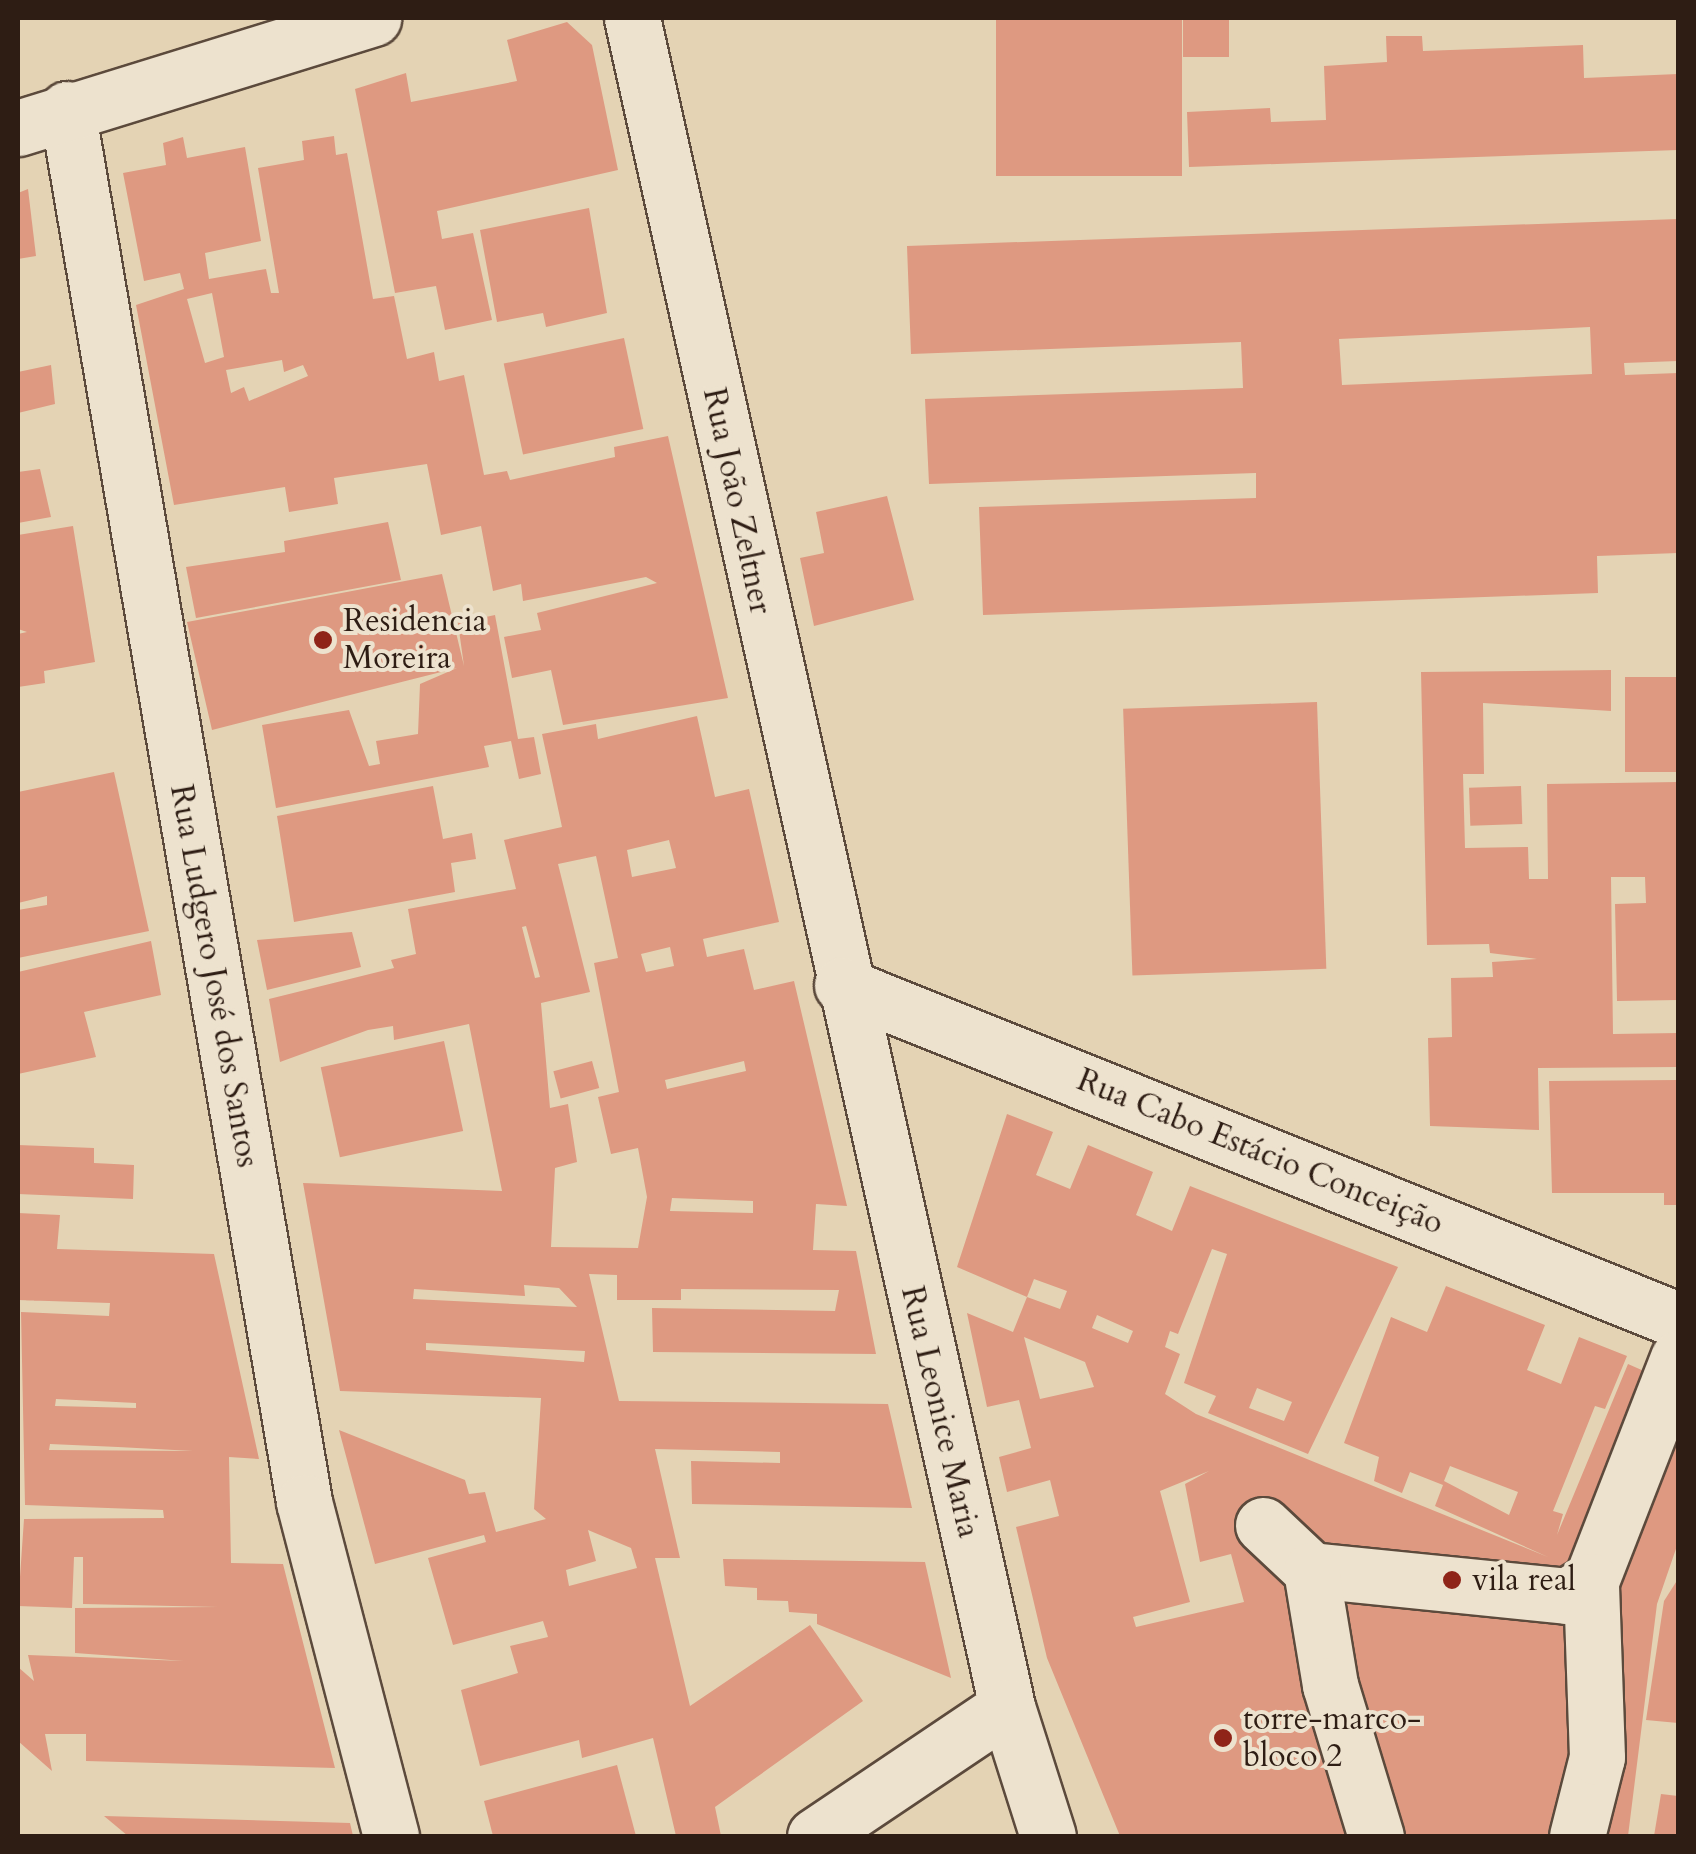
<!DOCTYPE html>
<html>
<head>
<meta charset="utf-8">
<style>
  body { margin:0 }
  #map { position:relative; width:1696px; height:1854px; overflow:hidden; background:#e4d3b4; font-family:Cardo,serif }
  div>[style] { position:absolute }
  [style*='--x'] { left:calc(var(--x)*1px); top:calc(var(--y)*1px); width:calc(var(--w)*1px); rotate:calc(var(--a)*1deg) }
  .building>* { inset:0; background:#de9981; transform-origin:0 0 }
  .roads { filter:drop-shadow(2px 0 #5c4a3c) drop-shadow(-2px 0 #5c4a3c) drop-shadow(0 2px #5c4a3c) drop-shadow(0 -2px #5c4a3c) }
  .minor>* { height:55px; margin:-27.5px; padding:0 27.5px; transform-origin:27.5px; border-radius:27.5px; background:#ede2ce }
  .dots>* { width:28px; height:28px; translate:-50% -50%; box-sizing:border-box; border:5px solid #ede2ce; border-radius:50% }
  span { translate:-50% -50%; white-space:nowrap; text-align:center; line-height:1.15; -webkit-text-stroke:8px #ede2ce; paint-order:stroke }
  .street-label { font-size:32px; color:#2e1d14 }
  .poi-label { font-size:32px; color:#2e1d14 }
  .left { translate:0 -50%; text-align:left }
  .frame { position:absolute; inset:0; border:20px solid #2e1d14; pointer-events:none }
</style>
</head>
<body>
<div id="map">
  <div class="building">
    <i style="left:996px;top:18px;width:186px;height:158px"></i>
    <i style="left:1183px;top:18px;width:46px;height:39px"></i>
    <i style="clip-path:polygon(567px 22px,592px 45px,618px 170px,437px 211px,442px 239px,473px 233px,492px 320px,445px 330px,436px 286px,395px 293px,355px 89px,406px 73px,411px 102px,517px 81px,507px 40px)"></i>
    <i style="clip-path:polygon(1386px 36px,1422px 36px,1423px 51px,1583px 45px,1584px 78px,1678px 74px,1678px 150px,1189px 167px,1187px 112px,1270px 108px,1271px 122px,1326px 120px,1324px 66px,1387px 62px)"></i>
    <i style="clip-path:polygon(evenodd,334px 136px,336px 155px,347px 153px,373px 299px,394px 296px,407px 359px,434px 352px,439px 381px,464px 375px,484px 475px,507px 471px,510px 480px,615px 457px,614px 447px,668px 436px,728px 698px,563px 725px,551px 670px,512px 678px,504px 637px,541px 630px,537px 613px,657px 583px,646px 577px,523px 601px,521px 584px,493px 591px,481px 526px,441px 535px,427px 464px,334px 478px,338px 504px,289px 512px,285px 487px,174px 505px,136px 305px,184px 289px,180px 273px,144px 281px,123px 173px,166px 165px,163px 143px,183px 137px,187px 158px,245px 147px,261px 241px,205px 253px,209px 279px,266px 269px,271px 293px,279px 293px,258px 168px,304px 160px,302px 141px,334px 136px,212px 293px,224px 357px,205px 363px,187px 299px,212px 293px,334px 136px,282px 360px,284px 372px,303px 365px,308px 376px,249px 401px,244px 387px,231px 393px,226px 370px,282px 360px)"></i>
    <i style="clip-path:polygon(28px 189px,36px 256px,18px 259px,18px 193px)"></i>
    <i style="clip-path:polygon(589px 208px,607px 313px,546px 327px,543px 313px,497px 322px,480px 230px)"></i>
    <i style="clip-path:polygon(evenodd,1678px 219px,1678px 361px,1624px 363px,1625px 375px,1678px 373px,1678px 553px,1597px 556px,1598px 593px,983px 615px,979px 507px,1256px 498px,1256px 473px,929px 484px,925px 399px,1243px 388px,1241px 342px,911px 354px,907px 246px,1678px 219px,1590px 327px,1592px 374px,1342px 385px,1339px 339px,1590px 327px)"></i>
    <i style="left:624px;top:338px;width:93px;height:123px;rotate:78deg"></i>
    <i style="clip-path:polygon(51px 365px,55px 404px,18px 413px,18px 372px)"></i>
    <i style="clip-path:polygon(40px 469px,51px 517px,18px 523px,18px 472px)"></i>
    <i style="clip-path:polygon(887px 496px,914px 600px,814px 626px,800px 558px,824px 553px,816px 512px)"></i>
    <i style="clip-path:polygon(388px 522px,401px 580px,196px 618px,186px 567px,285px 552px,284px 541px)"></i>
    <i style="clip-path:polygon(73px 526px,95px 662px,44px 671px,45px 683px,18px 687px,18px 634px,27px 632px,18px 629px,18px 535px)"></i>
    <i style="clip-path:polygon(442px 574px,464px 666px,458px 623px,495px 615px,518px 739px,534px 737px,541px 774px,519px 779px,511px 741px,484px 746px,489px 767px,276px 808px,262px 725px,349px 710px,369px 766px,380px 764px,376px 741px,418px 734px,420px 684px,457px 668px,212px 730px,187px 622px)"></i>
    <i style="clip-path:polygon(1611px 670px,1611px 711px,1483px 703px,1484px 774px,1463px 774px,1465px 848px,1528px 847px,1529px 879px,1548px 879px,1547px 784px,1678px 782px,1678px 1000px,1617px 1001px,1615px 904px,1646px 903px,1645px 877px,1611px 877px,1613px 1034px,1678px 1033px,1678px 1067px,1538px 1068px,1539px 1130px,1430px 1126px,1428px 1038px,1452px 1037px,1451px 978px,1493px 977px,1492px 962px,1537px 959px,1490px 953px,1489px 944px,1427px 945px,1421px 672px)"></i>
    <i style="left:1625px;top:677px;width:53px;height:95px"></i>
    <i style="left:1317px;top:702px;width:267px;height:194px;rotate:88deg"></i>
    <i style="clip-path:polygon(evenodd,697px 716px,715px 797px,749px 789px,779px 922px,703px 939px,707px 957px,744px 949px,754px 990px,794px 981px,847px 1206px,816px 1204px,813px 1250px,856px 1251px,876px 1354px,653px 1352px,652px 1308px,835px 1311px,839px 1290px,681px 1289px,681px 1300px,617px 1300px,617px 1275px,589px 1274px,619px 1401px,888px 1404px,912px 1508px,692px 1504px,691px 1461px,780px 1463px,780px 1452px,655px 1449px,680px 1558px,655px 1558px,690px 1706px,810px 1625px,863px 1701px,715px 1807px,721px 1836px,676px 1836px,653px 1738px,582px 1758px,579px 1740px,480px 1766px,461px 1690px,518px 1673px,510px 1646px,548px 1637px,543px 1621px,453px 1645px,428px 1558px,486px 1542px,484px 1535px,375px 1564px,339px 1430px,465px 1480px,469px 1494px,485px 1492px,496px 1532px,546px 1519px,534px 1509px,541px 1398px,340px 1391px,303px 1183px,502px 1191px,469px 1024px,394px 1040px,393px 1026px,368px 1030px,280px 1062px,269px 999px,394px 968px,391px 960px,416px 954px,408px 909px,516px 889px,504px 840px,562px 827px,542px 734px,596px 724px,598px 739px,697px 716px,669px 840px,676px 868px,632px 877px,627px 850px,669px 840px,697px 716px,596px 856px,618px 958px,594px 963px,619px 1092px,598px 1097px,611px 1154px,638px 1148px,647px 1197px,638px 1248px,551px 1247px,555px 1168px,577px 1162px,568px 1104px,550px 1108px,541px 1003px,590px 992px,558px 864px,596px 856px,697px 716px,526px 926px,540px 977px,535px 978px,522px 927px,526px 926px,697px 716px,670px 947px,674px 966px,646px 972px,641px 954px,670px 947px,697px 716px,744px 1061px,746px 1071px,667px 1089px,665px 1080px,744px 1061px,697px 716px,672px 1198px,753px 1201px,753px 1213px,670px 1211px,672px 1198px,697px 716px,524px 1285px,559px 1288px,577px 1307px,413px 1299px,414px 1289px,525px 1296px,524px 1285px,697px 716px,426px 1343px,585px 1351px,584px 1362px,426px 1350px,426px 1343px,697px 716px,588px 1530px,631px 1548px,637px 1568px,569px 1586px,566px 1570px,596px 1561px,588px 1530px)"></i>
    <i style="clip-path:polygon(114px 772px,149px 931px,18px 958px,18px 910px,47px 905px,47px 896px,18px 903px,18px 792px)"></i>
    <i style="clip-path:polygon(433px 786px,443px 839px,472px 833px,476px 859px,451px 863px,455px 892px,294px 922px,277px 816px)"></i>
    <i style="left:1521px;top:786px;width:38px;height:52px;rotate:88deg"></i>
    <i style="clip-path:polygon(352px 932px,361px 967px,267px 990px,257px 940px)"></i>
    <i style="clip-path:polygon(151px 941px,161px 995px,84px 1012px,96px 1057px,18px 1074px,18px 972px)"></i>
    <i style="left:444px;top:1041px;width:92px;height:126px;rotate:78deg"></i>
    <i style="left:592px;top:1061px;width:28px;height:40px;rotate:75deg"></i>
    <i style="clip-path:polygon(1678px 1080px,1678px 1205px,1664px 1205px,1664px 1193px,1552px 1193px,1549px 1081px)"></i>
    <i style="clip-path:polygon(evenodd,1007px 1114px,1053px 1132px,1036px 1175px,1070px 1189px,1088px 1145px,1153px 1172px,1136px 1215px,1172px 1231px,1190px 1186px,1398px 1267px,1308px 1454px,1208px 1413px,1216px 1396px,1184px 1383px,1227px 1254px,1212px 1249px,1178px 1334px,1170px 1331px,1165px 1347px,1180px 1354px,1165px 1394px,1196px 1414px,1548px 1557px,1435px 1506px,1443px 1485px,1410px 1472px,1402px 1493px,1374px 1481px,1379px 1457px,1344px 1443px,1391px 1317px,1427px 1332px,1446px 1286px,1545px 1325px,1527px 1370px,1561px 1384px,1579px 1337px,1627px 1356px,1605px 1409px,1595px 1406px,1553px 1511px,1563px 1514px,1557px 1535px,1628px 1364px,1678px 1386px,1678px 1543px,1657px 1604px,1628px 1836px,1120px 1836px,1047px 1658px,1016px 1527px,1059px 1516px,1050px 1480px,1007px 1492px,999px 1457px,1031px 1448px,1019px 1400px,987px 1407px,967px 1313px,1013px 1332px,1027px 1297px,1060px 1309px,1067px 1291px,1034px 1279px,1027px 1297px,957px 1267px,1007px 1114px,1097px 1315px,1133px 1331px,1128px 1343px,1092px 1328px,1097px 1315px,1007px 1114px,1024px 1337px,1085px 1362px,1094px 1387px,1040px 1399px,1024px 1337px,1007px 1114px,1257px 1388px,1292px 1402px,1284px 1421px,1249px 1408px,1257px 1388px,1007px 1114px,1450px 1466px,1518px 1492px,1509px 1515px,1444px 1481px,1450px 1466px,1007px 1114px,1209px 1471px,1185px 1484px,1200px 1562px,1231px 1554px,1244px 1602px,1136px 1627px,1133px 1617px,1190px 1602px,1160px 1491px,1209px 1471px)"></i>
    <i style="clip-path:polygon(18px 1145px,94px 1148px,94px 1163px,134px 1165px,133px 1199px,18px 1194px)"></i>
    <i style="clip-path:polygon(evenodd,18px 1213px,60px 1215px,57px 1249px,214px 1254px,259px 1459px,229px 1457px,231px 1563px,283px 1564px,335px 1768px,86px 1761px,86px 1734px,45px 1734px,52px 1771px,18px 1741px,18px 1667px,34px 1681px,28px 1655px,184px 1661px,75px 1653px,75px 1608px,218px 1607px,83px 1604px,83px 1557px,74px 1557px,72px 1608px,18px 1606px,24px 1519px,164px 1518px,163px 1510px,25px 1505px,21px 1312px,109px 1316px,110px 1303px,18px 1300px,18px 1213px,56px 1399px,136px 1403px,136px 1408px,55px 1406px,56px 1399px,18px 1213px,50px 1444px,118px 1447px,193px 1451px,49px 1450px,50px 1444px)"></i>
    <i style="clip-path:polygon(723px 1559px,925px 1562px,951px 1678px,817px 1624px,817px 1614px,789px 1612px,788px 1601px,757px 1600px,757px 1588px,725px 1586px)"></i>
    <i style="clip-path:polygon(1678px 1579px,1678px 1723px,1646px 1720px,1664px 1601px)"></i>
    <i style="clip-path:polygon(617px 1765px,636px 1836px,493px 1836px,484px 1801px)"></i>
    <i style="clip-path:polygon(1661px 1794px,1678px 1796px,1678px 1836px,1654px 1836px)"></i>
    <i style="clip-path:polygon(104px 1816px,350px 1823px,353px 1836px,128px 1836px)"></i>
  </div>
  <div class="roads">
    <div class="minor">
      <i style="--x:632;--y:18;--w:1730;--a:77.48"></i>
      <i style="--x:1007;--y:1707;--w:135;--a:72.4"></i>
      <i style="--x:67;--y:109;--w:1413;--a:80.34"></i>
      <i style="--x:304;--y:1502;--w:345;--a:75.4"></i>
      <i style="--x:18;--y:128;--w:372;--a:-17.2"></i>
      <i style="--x:842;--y:985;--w:901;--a:21.84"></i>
      <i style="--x:1263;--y:1525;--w:66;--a:43.2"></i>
      <i style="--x:1311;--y:1570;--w:257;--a:5.8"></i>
      <i style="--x:1567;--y:1596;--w:28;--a:-32"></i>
      <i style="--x:1591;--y:1581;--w:239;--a:-68.7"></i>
      <i style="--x:1311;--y:1570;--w:117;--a:80.6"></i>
      <i style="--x:1330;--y:1685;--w:158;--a:73.1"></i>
      <i style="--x:815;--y:1836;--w:231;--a:-33.9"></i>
      <i style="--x:1577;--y:1836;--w:81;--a:-75.8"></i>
      <i style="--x:1597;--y:1757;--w:176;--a:-92"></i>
    </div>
  </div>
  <div class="dots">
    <i style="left:323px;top:640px;background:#8f2418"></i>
    <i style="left:1452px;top:1580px;background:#8f2418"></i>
    <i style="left:1223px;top:1738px;background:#8f2418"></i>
  </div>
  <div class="street-label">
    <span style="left:737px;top:501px;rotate:78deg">Rua João Zeltner</span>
    <span style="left:214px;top:976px;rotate:80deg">Rua Ludgero José dos Santos</span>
    <span style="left:1260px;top:1152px;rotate:22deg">Rua Cabo Estácio Conceição</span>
    <span style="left:940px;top:1412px;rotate:77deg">Rua Leonice Maria</span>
  </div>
  <div class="poi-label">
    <span class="left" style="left:343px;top:640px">Residencia<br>Moreira</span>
    <span class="left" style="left:1472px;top:1580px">vila real</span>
    <span class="left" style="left:1243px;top:1738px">torre-marco-<br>bloco 2</span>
  </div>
  <div class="frame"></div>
</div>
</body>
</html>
